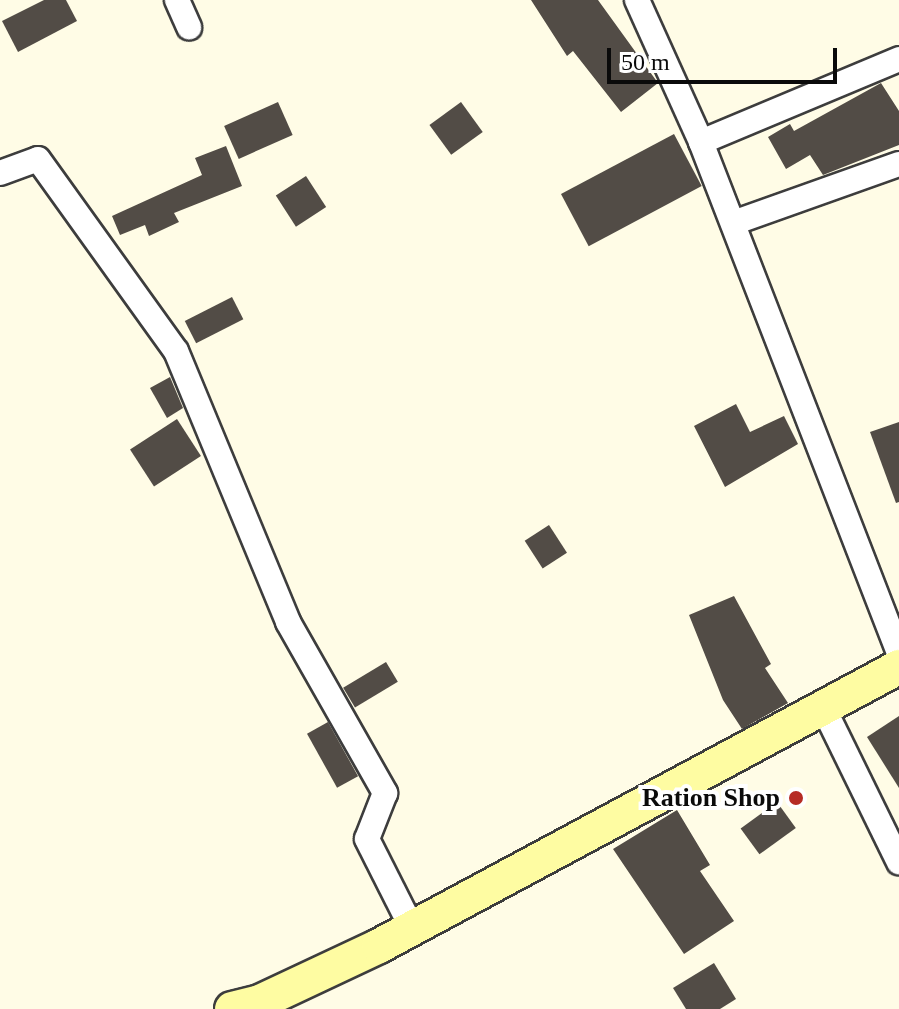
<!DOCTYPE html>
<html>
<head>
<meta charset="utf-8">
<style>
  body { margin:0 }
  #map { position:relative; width:899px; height:1009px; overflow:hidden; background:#fffce6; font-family:Georgia,serif }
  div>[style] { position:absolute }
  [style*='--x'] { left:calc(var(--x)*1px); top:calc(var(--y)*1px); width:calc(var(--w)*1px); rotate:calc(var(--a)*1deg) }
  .building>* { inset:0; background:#524c46; transform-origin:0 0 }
  .roads { filter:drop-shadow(2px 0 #3d3d3d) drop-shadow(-2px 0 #3d3d3d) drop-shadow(0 2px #3d3d3d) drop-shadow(0 -2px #3d3d3d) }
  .street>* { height:24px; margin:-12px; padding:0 12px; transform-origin:12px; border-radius:12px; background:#fff }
  .secondary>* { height:34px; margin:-17px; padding:0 17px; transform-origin:17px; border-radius:17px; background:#fefca2 }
  .dots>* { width:22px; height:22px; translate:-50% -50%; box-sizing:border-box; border:4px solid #fff; border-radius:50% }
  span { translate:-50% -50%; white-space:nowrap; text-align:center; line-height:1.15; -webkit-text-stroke:8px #fff; paint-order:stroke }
  .poi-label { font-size:26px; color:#0a0a0a; font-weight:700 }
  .right { translate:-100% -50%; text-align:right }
  .scale { position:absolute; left:607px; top:48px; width:230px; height:36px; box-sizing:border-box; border:4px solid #0a0a0a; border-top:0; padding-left:10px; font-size:24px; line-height:28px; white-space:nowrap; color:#0a0a0a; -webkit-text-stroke:6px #fff; paint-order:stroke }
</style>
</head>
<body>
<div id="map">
  <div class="building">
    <i style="clip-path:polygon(44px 0,66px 0,77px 21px,18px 52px,2px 21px)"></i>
    <i style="clip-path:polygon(531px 0,598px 0,658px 83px,621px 112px,573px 51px,567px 56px)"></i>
    <i style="clip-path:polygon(881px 83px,899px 111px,899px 145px,823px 175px,810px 155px,786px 169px,768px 137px,790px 124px,794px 131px)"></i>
    <i style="left:278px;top:102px;width:36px;height:59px;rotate:66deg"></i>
    <i style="left:461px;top:102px;width:37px;height:39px;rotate:54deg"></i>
    <i style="left:674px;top:134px;width:59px;height:128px;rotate:62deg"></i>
    <i style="clip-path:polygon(226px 146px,242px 186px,174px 213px,179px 222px,149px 236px,145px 225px,120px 235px,112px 216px,202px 175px,195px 158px)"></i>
    <i style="left:306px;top:176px;width:37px;height:36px;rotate:57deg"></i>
    <i style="left:232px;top:297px;width:25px;height:53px;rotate:63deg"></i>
    <i style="clip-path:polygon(170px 377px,183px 408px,167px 418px,150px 388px)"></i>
    <i style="clip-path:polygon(736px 404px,750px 432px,784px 416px,798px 444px,725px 487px,694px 426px)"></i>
    <i style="left:177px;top:419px;width:44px;height:56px;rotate:57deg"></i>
    <i style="clip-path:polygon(899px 422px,899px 502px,896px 503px,870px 432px)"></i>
    <i style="left:549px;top:525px;width:33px;height:29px;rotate:57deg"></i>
    <i style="clip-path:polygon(734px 596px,771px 664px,765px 668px,788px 703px,742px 729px,723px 700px,689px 615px)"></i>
    <i style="left:386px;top:662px;width:23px;height:50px;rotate:59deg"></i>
    <i style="clip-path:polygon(899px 716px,899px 788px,867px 737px)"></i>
    <i style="left:328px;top:722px;width:62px;height:24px;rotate:61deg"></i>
    <i style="left:777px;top:802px;width:32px;height:45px;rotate:54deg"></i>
    <i style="clip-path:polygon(677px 810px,710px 865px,700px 871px,734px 921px,684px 954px,613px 849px)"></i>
    <i style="clip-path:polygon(714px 963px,736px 999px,720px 1009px,686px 1009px,673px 988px)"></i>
  </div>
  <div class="roads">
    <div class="street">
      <i style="--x:177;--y:0;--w:30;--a:66"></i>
      <i style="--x:637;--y:0;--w:156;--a:65.7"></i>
      <i style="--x:701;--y:142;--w:548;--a:68.82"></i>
      <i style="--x:701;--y:142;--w:215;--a:-22.7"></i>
      <i style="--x:0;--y:173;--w:40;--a:-20.2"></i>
      <i style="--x:38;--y:159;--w:236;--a:54.3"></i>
      <i style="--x:176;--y:351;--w:293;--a:67.5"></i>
      <i style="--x:288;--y:622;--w:197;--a:60.4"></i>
      <i style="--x:385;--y:793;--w:49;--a:111.4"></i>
      <i style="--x:367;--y:839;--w:100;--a:63.2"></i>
      <i style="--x:733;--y:223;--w:176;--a:-19.6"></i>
      <i style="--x:823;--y:707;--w:173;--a:63.9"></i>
    </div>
    <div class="secondary">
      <i style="--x:232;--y:1009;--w:29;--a:-14"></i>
      <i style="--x:260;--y:1002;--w:132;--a:-25.2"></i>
      <i style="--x:379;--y:946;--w:590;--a:-28.22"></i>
    </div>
  </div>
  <div class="dots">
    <i style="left:796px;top:798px;background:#b62c25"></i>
  </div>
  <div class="poi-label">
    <span class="right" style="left:780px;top:798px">Ration Shop</span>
  </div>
  <div class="scale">50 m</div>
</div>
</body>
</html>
